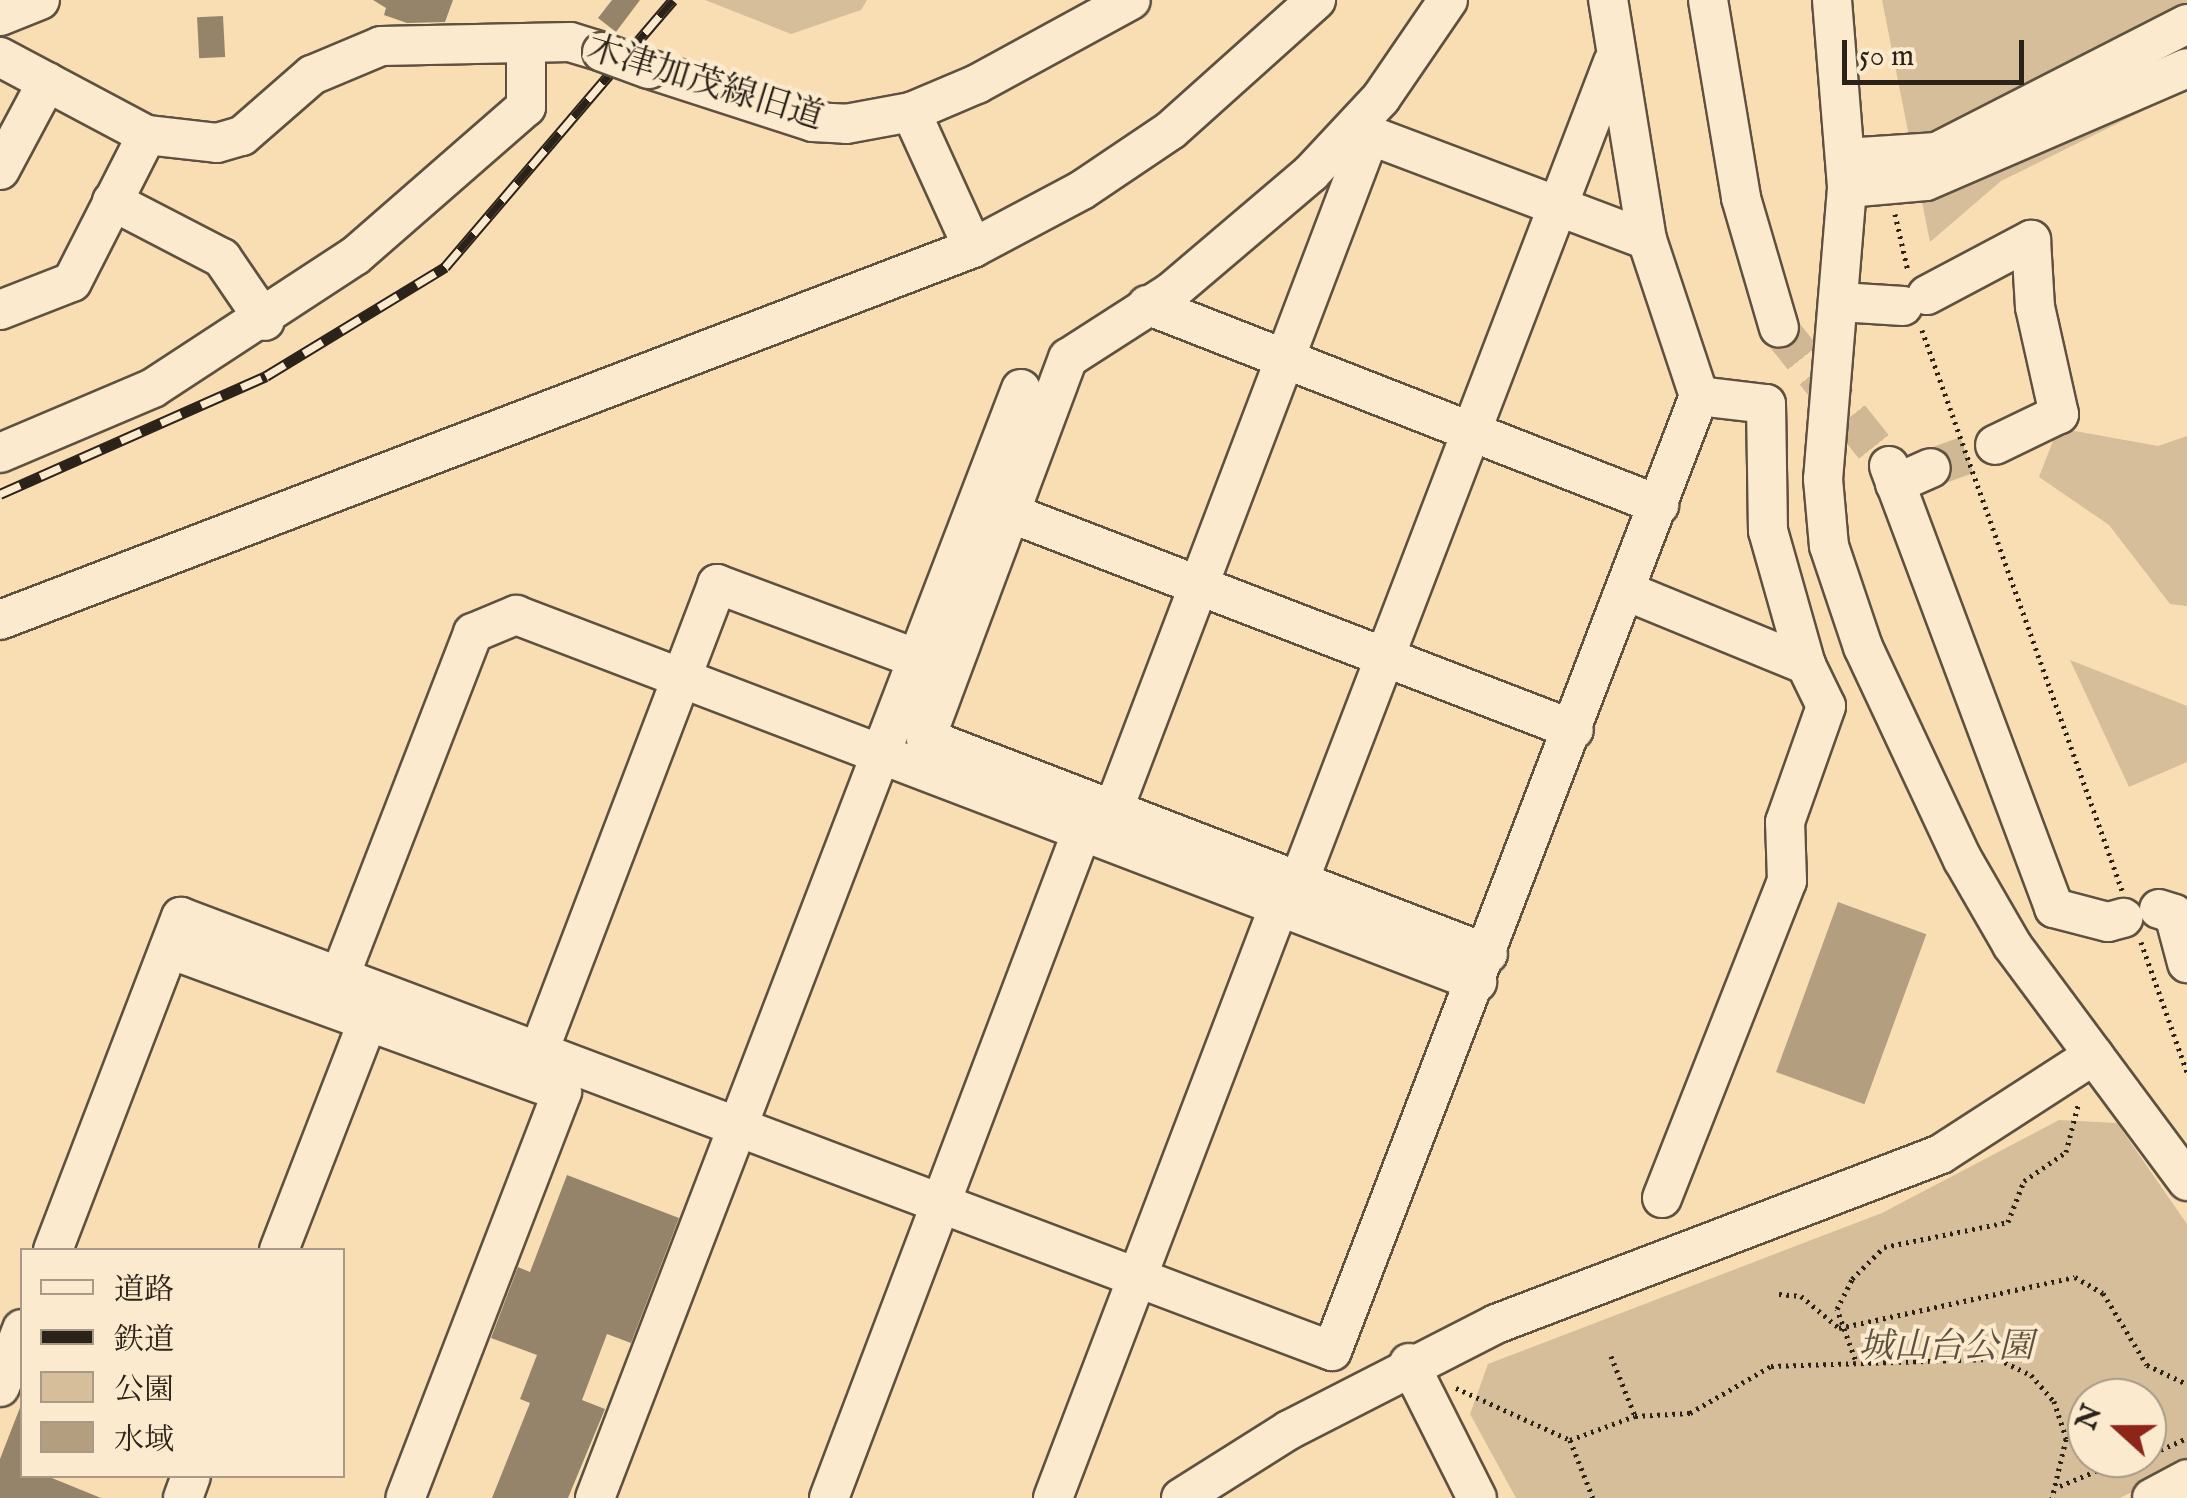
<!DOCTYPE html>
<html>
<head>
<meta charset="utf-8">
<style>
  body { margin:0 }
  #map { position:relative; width:2187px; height:1498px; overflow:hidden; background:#f9deb4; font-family:"IM FELL English","Noto Serif JP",serif }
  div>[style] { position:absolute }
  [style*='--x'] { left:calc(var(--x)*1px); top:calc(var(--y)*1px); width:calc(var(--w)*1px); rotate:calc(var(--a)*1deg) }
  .green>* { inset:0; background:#d6be9a }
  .water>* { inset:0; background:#b39e7f; transform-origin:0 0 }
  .building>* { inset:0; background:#96846a; transform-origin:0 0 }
  .minor-tunnel>* { height:38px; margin-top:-19px; transform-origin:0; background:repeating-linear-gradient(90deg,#d0b895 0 38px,transparent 0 57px) }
  .path>* { height:5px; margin-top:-2.5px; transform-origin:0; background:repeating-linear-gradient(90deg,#2b2219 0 2.5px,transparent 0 7.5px) }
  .roads { filter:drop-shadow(2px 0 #5e5140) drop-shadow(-2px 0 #5e5140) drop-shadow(0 2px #5e5140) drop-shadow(0 -2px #5e5140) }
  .minor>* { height:38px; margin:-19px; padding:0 19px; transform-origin:19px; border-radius:19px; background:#fbeace }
  .rail>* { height:11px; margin-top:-5.5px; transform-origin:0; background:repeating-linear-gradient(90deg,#fbeace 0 22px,#2b2219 0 44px); box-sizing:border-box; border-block:2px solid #2b2219 }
  .bridges { filter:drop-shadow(2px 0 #5e5140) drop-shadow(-2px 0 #5e5140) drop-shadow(0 2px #5e5140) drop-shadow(0 -2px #5e5140) }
  .minor-bridge>* { height:38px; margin:-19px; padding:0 19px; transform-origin:19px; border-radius:19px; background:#fbeace }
  span { translate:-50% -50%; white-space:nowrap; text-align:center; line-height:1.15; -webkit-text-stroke:8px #fbeace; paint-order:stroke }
  .street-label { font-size:35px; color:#2b2219 }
  .park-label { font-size:35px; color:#5e5140; font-style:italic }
  .legend { position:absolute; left:20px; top:1248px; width:325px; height:230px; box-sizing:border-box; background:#fbeace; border:2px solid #a89a86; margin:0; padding:12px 18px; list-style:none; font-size:30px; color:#2b2219 }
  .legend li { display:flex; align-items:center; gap:20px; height:50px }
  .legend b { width:50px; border:2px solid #a89a86 }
  .north { position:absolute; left:2067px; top:1378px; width:100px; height:100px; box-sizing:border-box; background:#fbeace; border:2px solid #a89a86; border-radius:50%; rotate:291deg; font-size:28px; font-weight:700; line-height:40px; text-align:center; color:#2b2219 }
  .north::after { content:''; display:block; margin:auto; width:35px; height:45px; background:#8f2418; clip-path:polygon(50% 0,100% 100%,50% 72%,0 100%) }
  .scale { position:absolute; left:1842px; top:40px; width:182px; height:45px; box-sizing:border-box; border:5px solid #2b2219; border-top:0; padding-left:12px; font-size:30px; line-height:35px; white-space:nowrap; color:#2b2219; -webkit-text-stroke:8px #fbeace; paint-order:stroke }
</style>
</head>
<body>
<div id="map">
  <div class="green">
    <i style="clip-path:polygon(705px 0,867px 0,861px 10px,791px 34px)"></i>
    <i style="clip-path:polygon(1882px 0,2187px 0,2187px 89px,2001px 181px,1930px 242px)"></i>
    <i style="clip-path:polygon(2058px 428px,2158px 446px,2187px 436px,2187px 606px,2170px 604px,2109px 525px,2039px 477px)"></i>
    <i style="clip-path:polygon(2070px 660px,2187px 706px,2187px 762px,2129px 787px)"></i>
    <i style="clip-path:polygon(evenodd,2059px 1120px,2117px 1123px,2187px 1224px,2187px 1463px,2120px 1498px,1516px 1498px,1470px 1414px,1488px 1364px,1882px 1213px,2059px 1120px,2087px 1398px,2147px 1398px,2147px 1458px,2087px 1458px,2087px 1398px)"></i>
  </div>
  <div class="water">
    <i style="left:1838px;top:902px;width:94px;height:181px;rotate:20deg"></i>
  </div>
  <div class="building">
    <i style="clip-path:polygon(373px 0,453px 0,445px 22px,407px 23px,384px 15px,386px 8px)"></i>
    <i style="clip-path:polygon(612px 0,640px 0,616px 32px,598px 18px)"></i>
    <i style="left:223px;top:16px;width:41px;height:26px;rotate:87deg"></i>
    <i style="clip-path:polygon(567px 1175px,679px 1218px,631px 1343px,607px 1334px,582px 1400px,605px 1409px,568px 1498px,492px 1498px,530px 1403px,520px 1399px,537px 1355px,491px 1338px,518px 1267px,530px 1272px)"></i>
    <i style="clip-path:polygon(21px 1405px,22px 1476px,47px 1476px,101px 1498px,0 1498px,0 1459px)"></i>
  </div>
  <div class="minor-tunnel">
    <i style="--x:1779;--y:328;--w:176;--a:51.4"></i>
    <i style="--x:1931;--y:468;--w:68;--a:-19.8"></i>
  </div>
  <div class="path">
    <i style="--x:1895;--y:214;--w:58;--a:77.2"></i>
    <i style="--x:1922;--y:330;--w:595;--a:70.35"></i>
    <i style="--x:2141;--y:942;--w:138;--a:70.5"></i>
    <i style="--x:1779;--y:1294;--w:22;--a:5"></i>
    <i style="--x:1801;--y:1296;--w:50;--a:40.1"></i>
    <i style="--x:1839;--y:1328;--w:241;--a:-12.2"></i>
    <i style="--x:2075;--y:1277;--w:32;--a:30"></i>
    <i style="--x:2103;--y:1293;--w:84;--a:58.6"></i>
    <i style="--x:2147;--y:1365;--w:44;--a:25.4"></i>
    <i style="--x:1611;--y:1356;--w:65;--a:68.2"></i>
    <i style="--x:1855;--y:1359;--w:53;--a:-109.8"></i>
    <i style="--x:1837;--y:1309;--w:34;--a:-63"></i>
    <i style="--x:1852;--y:1279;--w:45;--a:-45"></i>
    <i style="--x:1884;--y:1247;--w:126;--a:-11.4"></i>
    <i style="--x:2008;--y:1222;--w:44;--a:-68.7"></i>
    <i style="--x:2024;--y:1181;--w:51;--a:-34.6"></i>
    <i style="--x:2066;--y:1152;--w:49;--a:-75.7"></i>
    <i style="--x:1456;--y:1388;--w:125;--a:24.5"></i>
    <i style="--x:1570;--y:1440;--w:62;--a:68.4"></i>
    <i style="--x:1570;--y:1440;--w:69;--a:-20.3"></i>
    <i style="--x:1635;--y:1416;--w:55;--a:-3.1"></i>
    <i style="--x:1690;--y:1413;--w:94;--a:-30.1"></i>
    <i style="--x:1771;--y:1366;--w:227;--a:-1.8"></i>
    <i style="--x:1998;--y:1359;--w:37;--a:26"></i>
    <i style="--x:2031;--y:1375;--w:35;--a:49"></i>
    <i style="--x:2054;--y:1401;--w:40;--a:72"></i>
    <i style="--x:2066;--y:1439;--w:61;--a:103.3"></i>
    <i style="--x:2147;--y:1456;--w:44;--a:-24.2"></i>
    <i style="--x:2060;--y:1486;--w:73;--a:-22.7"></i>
  </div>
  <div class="roads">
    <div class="minor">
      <i style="--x:1448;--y:0;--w:119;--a:124.4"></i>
      <i style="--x:1381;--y:98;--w:103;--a:133"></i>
      <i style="--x:1311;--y:173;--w:184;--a:139.6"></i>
      <i style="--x:1171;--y:292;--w:122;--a:147.3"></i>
      <i style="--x:1068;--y:358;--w:406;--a:110.5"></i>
      <i style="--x:926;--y:738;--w:602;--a:21.02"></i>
      <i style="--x:1708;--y:0;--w:201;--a:80.5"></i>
      <i style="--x:1741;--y:198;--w:135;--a:73.7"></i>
      <i style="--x:1832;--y:0;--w:189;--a:85.4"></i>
      <i style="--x:1847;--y:188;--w:292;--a:94.7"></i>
      <i style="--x:1823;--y:479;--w:67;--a:84.9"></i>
      <i style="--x:1829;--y:546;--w:107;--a:71.4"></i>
      <i style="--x:1863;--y:647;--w:235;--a:64.9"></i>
      <i style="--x:1963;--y:860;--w:98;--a:60"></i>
      <i style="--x:2012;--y:945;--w:294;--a:53.4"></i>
      <i style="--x:0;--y:16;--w:43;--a:-21.8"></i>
      <i style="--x:0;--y:57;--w:166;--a:28"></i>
      <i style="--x:147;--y:135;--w:70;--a:6.5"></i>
      <i style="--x:217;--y:143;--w:26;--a:-16"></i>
      <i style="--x:242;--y:136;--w:93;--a:-41.1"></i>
      <i style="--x:312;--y:75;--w:75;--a:-22.8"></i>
      <i style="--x:381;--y:46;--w:189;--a:-1.2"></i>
      <i style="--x:570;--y:42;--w:34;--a:17"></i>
      <i style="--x:649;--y:69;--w:172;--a:17.9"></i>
      <i style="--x:813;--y:122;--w:33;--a:3"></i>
      <i style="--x:846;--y:124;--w:66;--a:-10.5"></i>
      <i style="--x:911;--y:112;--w:72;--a:-23"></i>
      <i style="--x:977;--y:84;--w:175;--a:-28.6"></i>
      <i style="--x:911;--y:112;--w:149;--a:65.5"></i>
      <i style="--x:1356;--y:130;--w:311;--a:20.7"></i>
      <i style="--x:1845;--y:158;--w:92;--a:-3.7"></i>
      <i style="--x:1937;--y:152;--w:281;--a:-27.1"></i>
      <i style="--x:0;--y:170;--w:100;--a:-61.9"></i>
      <i style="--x:1847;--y:188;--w:79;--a:-5.1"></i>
      <i style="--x:1926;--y:181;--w:284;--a:-23.4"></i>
      <i style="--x:112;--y:201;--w:124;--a:27.4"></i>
      <i style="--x:222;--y:258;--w:76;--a:55.7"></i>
      <i style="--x:1927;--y:295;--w:118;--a:-27.9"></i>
      <i style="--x:2031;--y:240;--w:67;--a:86.6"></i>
      <i style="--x:2035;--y:307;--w:110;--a:77.4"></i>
      <i style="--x:2059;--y:414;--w:71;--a:154.2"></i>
      <i style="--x:1840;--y:302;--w:63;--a:3.6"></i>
      <i style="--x:1147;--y:305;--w:550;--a:21.34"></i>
      <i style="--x:0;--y:310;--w:77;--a:-21.3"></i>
      <i style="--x:72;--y:282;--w:165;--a:-63"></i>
      <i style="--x:0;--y:453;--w:166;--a:-23"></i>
      <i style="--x:153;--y:388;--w:241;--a:-33.2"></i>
      <i style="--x:355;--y:256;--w:227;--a:-41.1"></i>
      <i style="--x:526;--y:107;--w:63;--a:-90"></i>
      <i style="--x:1889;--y:466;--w:472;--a:69.5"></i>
      <i style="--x:2054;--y:908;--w:56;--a:14.5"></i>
      <i style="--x:2108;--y:922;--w:16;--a:-15"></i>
      <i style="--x:1895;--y:484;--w:39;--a:-24"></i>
      <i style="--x:1010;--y:513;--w:604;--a:21.04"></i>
      <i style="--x:1626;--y:591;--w:195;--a:22.3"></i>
      <i style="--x:1806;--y:665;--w:139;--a:-105.8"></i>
      <i style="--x:1768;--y:531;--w:127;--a:-90.9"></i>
      <i style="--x:1766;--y:404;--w:67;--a:-173.2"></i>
      <i style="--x:0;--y:620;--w:1042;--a:-20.92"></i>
      <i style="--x:973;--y:248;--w:123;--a:-28"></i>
      <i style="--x:1082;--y:190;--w:107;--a:-34"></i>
      <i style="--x:1171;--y:130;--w:195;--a:-41.9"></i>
      <i style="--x:1114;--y:808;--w:720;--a:-69.17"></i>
      <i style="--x:1299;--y:881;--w:877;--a:-69.02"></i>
      <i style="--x:2159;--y:909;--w:16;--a:18"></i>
      <i style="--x:2174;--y:914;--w:51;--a:75.1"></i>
      <i style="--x:169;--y:949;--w:418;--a:20"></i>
      <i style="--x:562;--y:1092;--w:435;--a:111.1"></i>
      <i style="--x:340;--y:976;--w:368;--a:-68.8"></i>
      <i style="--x:473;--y:633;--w:47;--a:-22.7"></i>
      <i style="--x:516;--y:615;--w:1029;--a:20.9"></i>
      <i style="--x:539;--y:1051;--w:500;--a:-69.1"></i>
      <i style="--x:717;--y:584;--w:215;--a:20.5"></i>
      <i style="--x:1662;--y:1198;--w:341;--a:-68.5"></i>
      <i style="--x:1787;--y:881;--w:59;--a:-91.9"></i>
      <i style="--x:1785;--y:822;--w:123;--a:-70.5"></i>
      <i style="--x:1826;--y:706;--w:46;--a:-116"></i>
      <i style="--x:53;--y:1250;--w:357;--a:-69"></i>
      <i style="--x:181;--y:917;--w:1230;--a:20.66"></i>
      <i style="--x:1332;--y:1351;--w:1023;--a:-68.98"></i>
      <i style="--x:1699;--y:396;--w:164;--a:-108.4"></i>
      <i style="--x:1647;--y:240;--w:243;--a:-99.2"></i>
      <i style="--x:279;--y:1250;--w:246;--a:-68.8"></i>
      <i style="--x:1409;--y:1363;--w:151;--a:63.3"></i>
      <i style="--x:0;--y:1387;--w:62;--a:-69.2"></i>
      <i style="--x:183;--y:1498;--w:23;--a:-70"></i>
      <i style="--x:595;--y:1498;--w:1188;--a:-68.99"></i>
      <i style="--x:829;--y:1498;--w:713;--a:-69.23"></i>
      <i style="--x:1053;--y:1498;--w:634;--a:-69.11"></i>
      <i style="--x:1181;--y:1498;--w:128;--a:-32.2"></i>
      <i style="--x:1289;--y:1430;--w:233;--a:-27.1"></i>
      <i style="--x:1496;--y:1324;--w:476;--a:-20.9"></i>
      <i style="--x:1941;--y:1154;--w:182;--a:-32.9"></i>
      <i style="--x:2152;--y:1498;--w:40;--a:-28"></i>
    </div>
  </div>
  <div class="rail">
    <i style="--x:0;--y:494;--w:291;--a:-23.9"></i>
    <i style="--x:266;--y:376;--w:210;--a:-31.3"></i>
    <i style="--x:445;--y:267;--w:351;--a:-49.5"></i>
  </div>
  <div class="bridges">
    <div class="minor-bridge">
      <i style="--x:602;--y:52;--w:50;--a:19.9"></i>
    </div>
  </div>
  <div class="street-label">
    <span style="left:705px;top:84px;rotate:17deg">木津加茂線旧道</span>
  </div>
  <div class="park-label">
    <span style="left:1946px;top:1348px">城山台公園</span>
  </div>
  <ul class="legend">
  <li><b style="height:12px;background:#fbeace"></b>道路</li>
  <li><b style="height:12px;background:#2b2219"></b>鉄道</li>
  <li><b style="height:28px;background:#d6be9a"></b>公園</li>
  <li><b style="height:28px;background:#b39e7f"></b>水域</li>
  </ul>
  <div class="north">N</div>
  <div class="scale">50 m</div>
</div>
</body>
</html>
